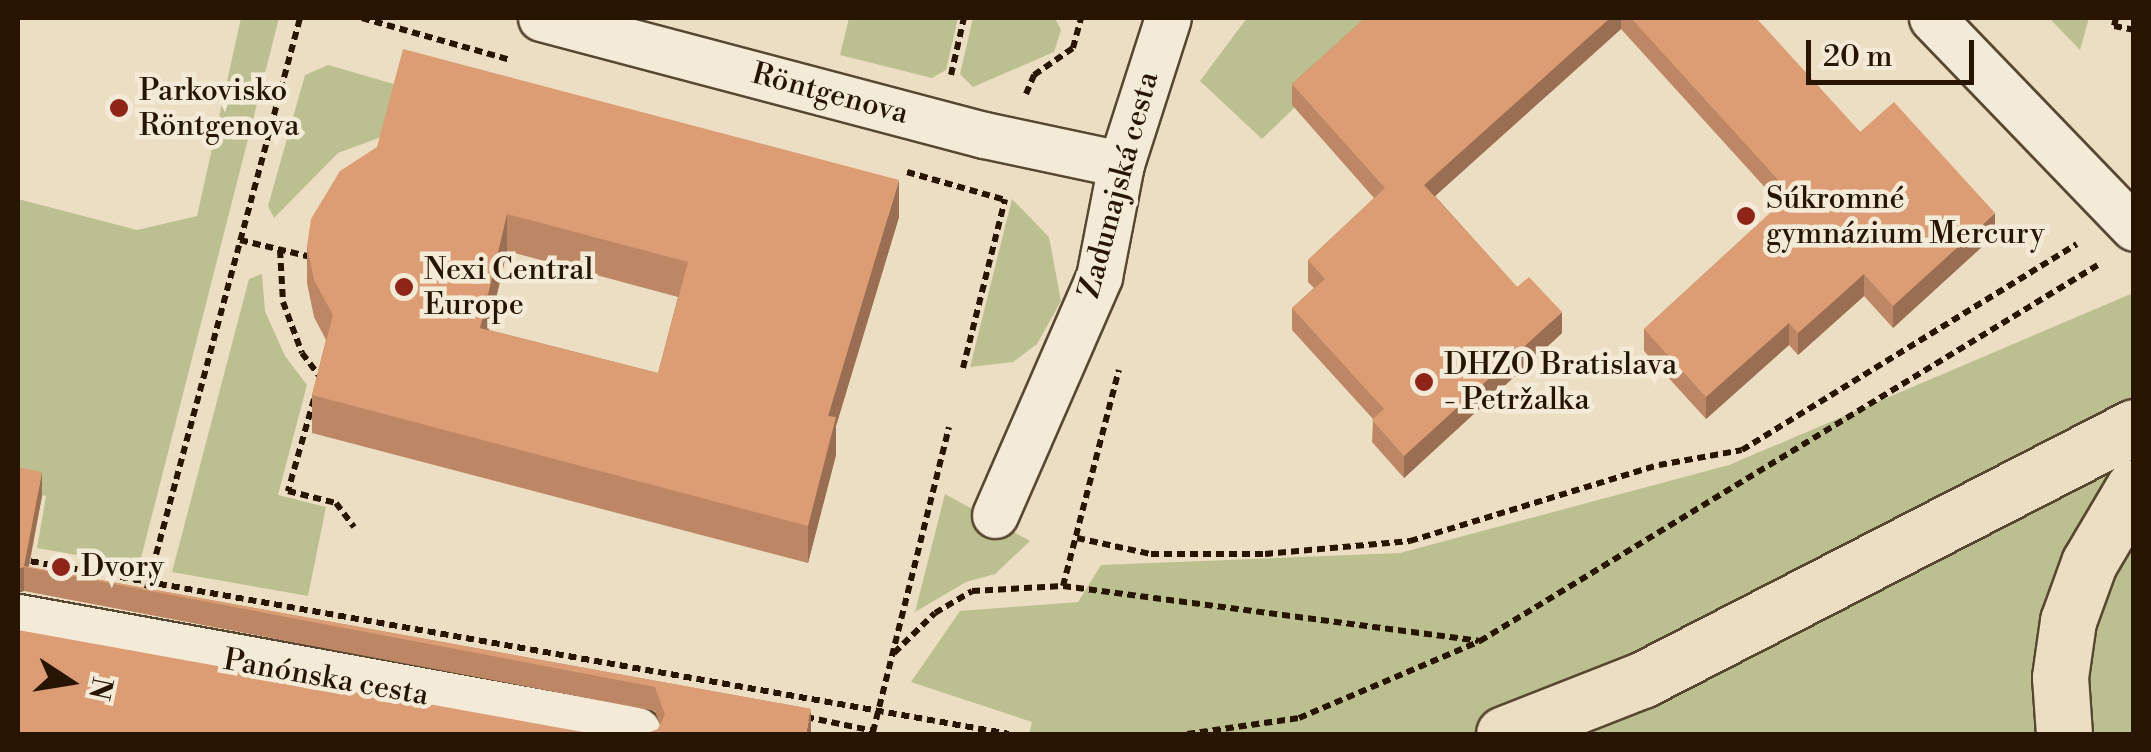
<!DOCTYPE html>
<html>
<head>
<meta charset="utf-8">
<style>
  body { margin:0 }
  #map { position:relative; width:2151px; height:752px; overflow:hidden; background:#ecdec2; font-family:"Libre Bodoni",serif }
  div>[style] { position:absolute }
  [style*='--x'] { left:calc(var(--x)*1px); top:calc(var(--y)*1px); width:calc(var(--w)*1px); rotate:calc(var(--a)*1deg) }
  .green>* { inset:0; background:#bcc090 }
  .path>* { height:6px; margin-top:-3px; transform-origin:0; background:repeating-linear-gradient(90deg,#271500 0 8px,transparent 0 13px) }
  .roads { filter:drop-shadow(2px 0 #584730) drop-shadow(-2px 0 #584730) drop-shadow(0 2px #584730) drop-shadow(0 -2px #584730) }
  .street>* { height:45px; margin:-22.5px; padding:0 22.5px; transform-origin:22.5px; border-radius:22.5px; background:#f3ead7 }
  .secondary>* { height:55px; margin:-27.5px; padding:0 27.5px; transform-origin:27.5px; border-radius:27.5px; background:#f3ead7 }
  .primary>* { height:55px; margin:-27.5px; padding:0 27.5px; transform-origin:27.5px; border-radius:27.5px; background:#ecdec2 }
  .path-bridge>* { height:6px; margin-top:-3px; transform-origin:0; background:repeating-linear-gradient(90deg,#271500 0 8px,transparent 0 13px) }
  .wall>* { inset:0; background:#bd8765 }
  .shaded-wall>* { inset:0; background:#9a6e52 }
  .building>* { inset:0; background:#dc9d75 }
  .dots>* { width:28px; height:28px; translate:-50% -50%; box-sizing:border-box; border:5px solid #f3ead7; border-radius:50% }
  span { translate:-50% -50%; white-space:nowrap; text-align:center; line-height:1.15; -webkit-text-stroke:9px #f3ead7; paint-order:stroke }
  .poi-label { font-size:30px; color:#271500 }
  .left { translate:0 -50%; text-align:left }
  .street-label { font-size:30px; color:#271500 }
  .frame { position:absolute; inset:0; border:20px solid #271500; pointer-events:none }
  .north { position:absolute; left:20px; top:632px; width:100px; height:100px; -webkit-text-stroke:8px #f3ead7; paint-order:stroke; rotate:102deg; font-size:28px; font-weight:700; line-height:40px; text-align:center; color:#271500 }
  .north::after { content:''; display:block; margin:auto; width:35px; height:45px; background:#271500; clip-path:polygon(50% 0,100% 100%,50% 72%,0 100%) }
  .scale { position:absolute; left:1806px; top:40px; width:168px; height:45px; box-sizing:border-box; border:5px solid #271500; border-top:0; padding-left:12px; font-size:30px; line-height:35px; white-space:nowrap; color:#271500; -webkit-text-stroke:8px #f3ead7; paint-order:stroke }
</style>
</head>
<body>
<div id="map">
  <div class="green">
    <i style="clip-path:polygon(241px 18px,279px 18px,139px 566px,37px 548px,46px 496px,18px 490px,18px 199px,137px 230px,197px 216px)"></i>
    <i style="clip-path:polygon(849px 18px,958px 18px,946px 70px,932px 78px,840px 55px)"></i>
    <i style="clip-path:polygon(973px 18px,1055px 18px,1061px 30px,1054px 52px,973px 87px,960px 74px)"></i>
    <i style="clip-path:polygon(1247px 18px,1387px 18px,1262px 139px,1200px 81px)"></i>
    <i style="clip-path:polygon(2049px 18px,2089px 18px,2080px 50px)"></i>
    <i style="clip-path:polygon(328px 65px,404px 87px,392px 133px,338px 153px,274px 218px,268px 206px,305px 75px)"></i>
    <i style="clip-path:polygon(1012px 199px,1049px 237px,1061px 301px,1037px 344px,1013px 362px,970px 367px)"></i>
    <i style="clip-path:polygon(262px 274px,265px 311px,285px 356px,307px 385px,278px 495px,326px 507px,308px 596px,172px 572px,249px 279px)"></i>
    <i style="clip-path:polygon(2133px 293px,2133px 734px,1029px 734px,1032px 722px,911px 682px,960px 611px,1078px 602px,1101px 565px,1400px 553px,1729px 465px)"></i>
    <i style="clip-path:polygon(945px 494px,1030px 541px,995px 574px,966px 582px,915px 612px)"></i>
  </div>
  <div class="path">
    <i style="--x:362;--y:18;--w:154;--a:15.8"></i>
    <i style="--x:2116;--y:18;--w:8;--a:104"></i>
    <i style="--x:2114;--y:26;--w:20;--a:11"></i>
    <i style="--x:951;--y:75;--w:58;--a:-77.2"></i>
    <i style="--x:1026;--y:94;--w:21;--a:-67"></i>
    <i style="--x:1034;--y:75;--w:47;--a:-34.7"></i>
    <i style="--x:1073;--y:48;--w:31;--a:-75"></i>
    <i style="--x:907;--y:172;--w:102;--a:15.9"></i>
    <i style="--x:240;--y:240;--w:73;--a:13.5"></i>
    <i style="--x:280;--y:250;--w:52;--a:86.7"></i>
    <i style="--x:283;--y:302;--w:54;--a:69.6"></i>
    <i style="--x:302;--y:353;--w:30;--a:53"></i>
    <i style="--x:963;--y:368;--w:174;--a:-76"></i>
    <i style="--x:314;--y:399;--w:96;--a:105.8"></i>
    <i style="--x:288;--y:491;--w:49;--a:14"></i>
    <i style="--x:336;--y:503;--w:30;--a:53"></i>
    <i style="--x:1077;--y:538;--w:76;--a:12.2"></i>
    <i style="--x:1151;--y:554;--w:114;--a:0"></i>
    <i style="--x:1265;--y:554;--w:146;--a:-5.1"></i>
    <i style="--x:1410;--y:541;--w:260;--a:-17"></i>
    <i style="--x:1659;--y:465;--w:84;--a:-10.2"></i>
    <i style="--x:1742;--y:450;--w:393;--a:-31.6"></i>
    <i style="--x:1063;--y:586;--w:223;--a:-75.5"></i>
    <i style="--x:146;--y:592;--w:594;--a:-74.98"></i>
    <i style="--x:894;--y:653;--w:57;--a:-44.3"></i>
    <i style="--x:935;--y:613;--w:43;--a:-30.7"></i>
    <i style="--x:972;--y:591;--w:91;--a:-3.1"></i>
    <i style="--x:1063;--y:586;--w:419;--a:7.5"></i>
    <i style="--x:806;--y:717;--w:69;--a:11.6"></i>
    <i style="--x:873;--y:732;--w:314;--a:-76"></i>
    <i style="--x:1187;--y:734;--w:113;--a:-8.1"></i>
    <i style="--x:1299;--y:718;--w:197;--a:-23"></i>
    <i style="--x:1480;--y:641;--w:723;--a:-31.32"></i>
  </div>
  <div class="roads">
    <div class="street">
      <i style="--x:541;--y:18;--w:458;--a:14.8"></i>
      <i style="--x:984;--y:135;--w:140;--a:12"></i>
      <i style="--x:1932;--y:18;--w:291;--a:46.1"></i>
      <i style="--x:995;--y:515;--w:260;--a:-66.4"></i>
      <i style="--x:1099;--y:277;--w:115;--a:-79"></i>
      <i style="--x:1121;--y:164;--w:153;--a:-72.2"></i>
    </div>
    <div class="secondary">
      <i style="--x:18;--y:622;--w:626;--a:10.3"></i>
    </div>
    <div class="primary">
      <i style="--x:1504;--y:734;--w:148;--a:-21.4"></i>
      <i style="--x:1642;--y:680;--w:553;--a:-27.21"></i>
      <i style="--x:2064;--y:734;--w:57;--a:-94"></i>
      <i style="--x:2060;--y:677;--w:57;--a:-81.9"></i>
      <i style="--x:2068;--y:621;--w:62;--a:-70.1"></i>
      <i style="--x:2089;--y:563;--w:88;--a:-59.4"></i>
    </div>
  </div>
  <div class="path-bridge">
    <i style="--x:18;--y:559;--w:1006;--a:10.01"></i>
  </div>
  <div class="wall">
    <i style="clip-path:polygon(1365px 18px,1756px 18px,1860px 132px,1995px 235px,1893px 328px,1864px 296px,1798px 355px,1789px 345px,1706px 419px,1644px 351px,1644px 329px,1780px 204px,1621px 29px,1435px 196px,1517px 287px,1562px 333px,1404px 478px,1372px 442px,1373px 419px,1292px 330px,1292px 308px,1314px 288px,1308px 282px,1308px 260px,1374px 198px,1292px 105px,1292px 84px)"></i>
    <i style="clip-path:polygon(evenodd,340px 171px,899px 217px,836px 426px,836px 455px,808px 563px,312px 433px,312px 395px,326px 340px,314px 317px,307px 283px,307px 246px,340px 171px,507px 251px,678px 297px,658px 373px,489px 330px,507px 251px)"></i>
    <i style="clip-path:polygon(18px 467px,42px 496px,29px 567px,811px 709px,658px 729px,660px 725px,655px 711px,24px 591px,18px 593px)"></i>
  </div>
  <div class="shaded-wall">
    <i style="clip-path:polygon(1610px 18px,1621px 18px,1621px 29px,1424px 206px,1424px 185px)"></i>
    <i style="clip-path:polygon(899px 180px,899px 217px,836px 426px,836px 455px,808px 563px,808px 526px,828px 416px)"></i>
    <i style="clip-path:polygon(1995px 213px,1995px 235px,1893px 328px,1893px 306px)"></i>
    <i style="clip-path:polygon(507px 214px,507px 251px,480px 365px,480px 328px)"></i>
    <i style="clip-path:polygon(1864px 274px,1864px 296px,1798px 355px,1798px 333px)"></i>
    <i style="clip-path:polygon(1562px 312px,1562px 333px,1404px 478px,1404px 456px)"></i>
    <i style="clip-path:polygon(1789px 323px,1789px 345px,1706px 419px,1706px 397px)"></i>
    <i style="clip-path:polygon(42px 472px,42px 496px,28px 568px,24px 567px)"></i>
    <i style="clip-path:polygon(24px 567px,24px 591px,18px 593px,18px 569px)"></i>
    <i style="clip-path:polygon(811px 709px,811px 734px,806px 734px)"></i>
  </div>
  <div class="building">
    <i style="clip-path:polygon(1365px 18px,1610px 18px,1424px 185px,1517px 287px,1529px 277px,1562px 312px,1404px 456px,1372px 420px,1384px 409px,1292px 308px,1325px 279px,1308px 260px,1385px 188px,1292px 84px)"></i>
    <i style="clip-path:polygon(1631px 18px,1756px 18px,1860px 132px,1894px 102px,1995px 213px,1893px 306px,1864px 274px,1798px 333px,1789px 323px,1706px 397px,1644px 329px,1791px 194px)"></i>
    <i style="clip-path:polygon(evenodd,403px 49px,899px 180px,828px 416px,836px 417px,808px 526px,312px 395px,333px 315px,314px 280px,307px 246px,311px 219px,340px 171px,377px 147px,403px 49px,507px 214px,688px 262px,658px 373px,480px 328px,507px 214px)"></i>
    <i style="clip-path:polygon(18px 467px,42px 472px,24px 566px,811px 709px,806px 734px,645px 734px,658px 729px,665px 715px,655px 687px,24px 567px,18px 569px)"></i>
    <i style="clip-path:polygon(18px 630px,594px 734px,18px 734px)"></i>
  </div>
  <div class="dots">
    <i style="left:119px;top:108px;background:#8f2418"></i>
    <i style="left:1746px;top:216px;background:#8f2418"></i>
    <i style="left:404px;top:287px;background:#8f2418"></i>
    <i style="left:1424px;top:382px;background:#8f2418"></i>
    <i style="left:61px;top:567px;background:#8f2418"></i>
  </div>
  <div class="poi-label">
    <span class="left" style="left:139px;top:108px">Parkovisko<br>Röntgenova</span>
    <span class="left" style="left:1766px;top:216px">Súkromné<br>gymnázium Mercury</span>
    <span class="left" style="left:424px;top:287px">Nexi Central<br>Europe</span>
    <span class="left" style="left:1444px;top:382px">DHZO Bratislava<br>- Petržalka</span>
    <span class="left" style="left:81px;top:567px">Dvory</span>
  </div>
  <div class="street-label">
    <span style="left:830px;top:94px;rotate:15deg">Röntgenova</span>
    <span style="left:1119px;top:185px;rotate:-75deg">Zadunajská cesta</span>
    <span style="left:326px;top:678px;rotate:10deg">Panónska cesta</span>
  </div>
  <div class="frame"></div>
  <div class="north">N</div>
  <div class="scale">20 m</div>
</div>
</body>
</html>
